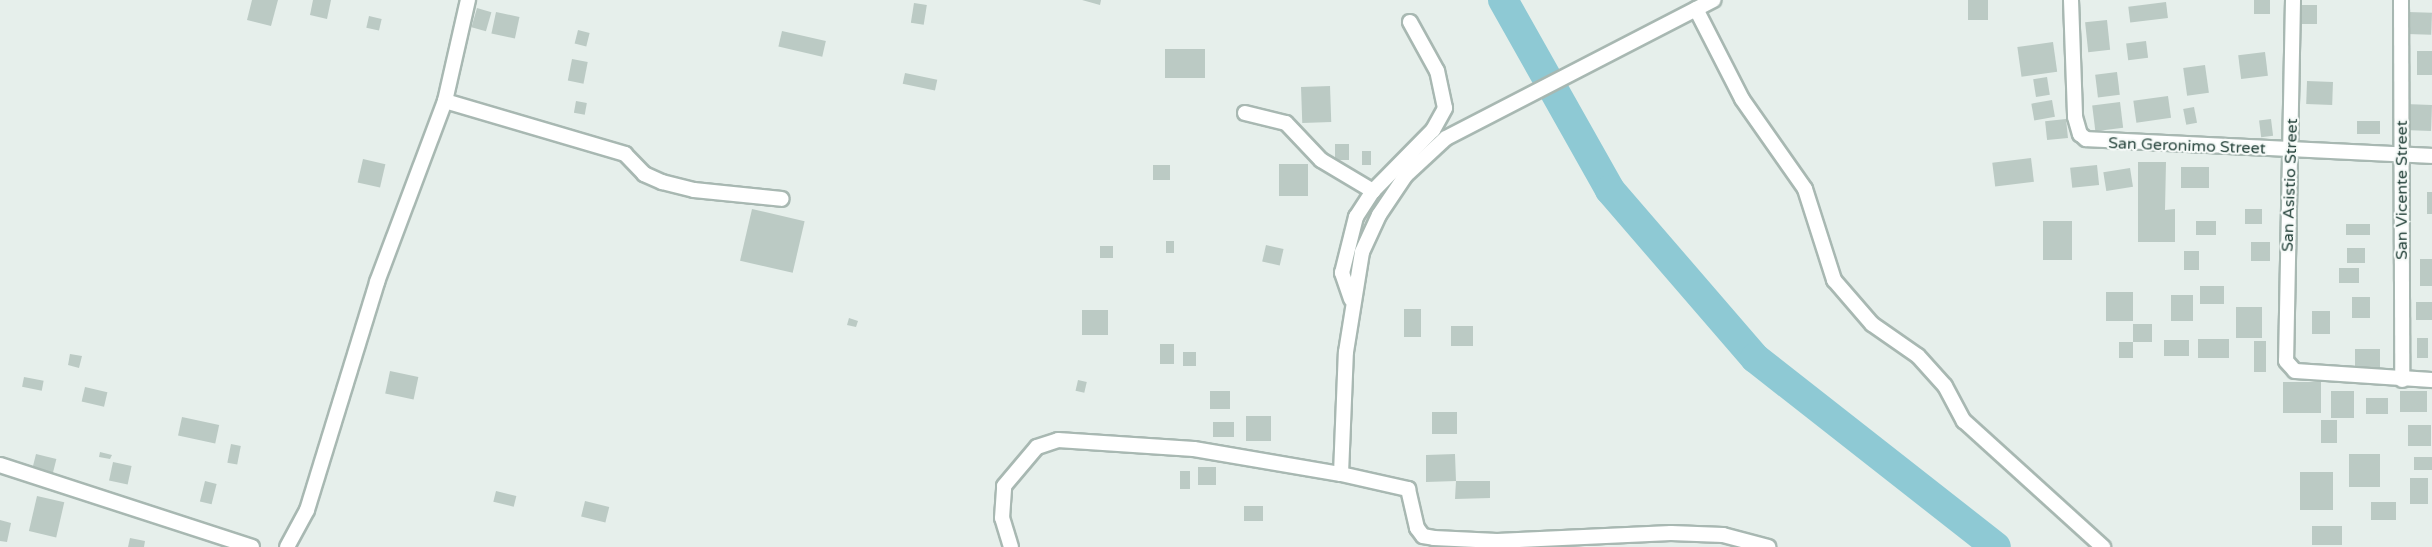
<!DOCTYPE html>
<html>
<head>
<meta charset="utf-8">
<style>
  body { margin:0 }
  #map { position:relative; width:2432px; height:547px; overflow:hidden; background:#e6efeb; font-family:"Varela Round",sans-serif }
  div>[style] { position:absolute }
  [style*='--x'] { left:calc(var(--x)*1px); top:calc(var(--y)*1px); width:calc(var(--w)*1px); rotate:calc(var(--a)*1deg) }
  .river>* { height:30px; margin:-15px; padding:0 15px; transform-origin:15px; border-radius:15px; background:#8ec9d4 }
  .building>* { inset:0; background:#bbcac4; transform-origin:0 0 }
  .roads { filter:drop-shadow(2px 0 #a8b8b2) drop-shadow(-2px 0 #a8b8b2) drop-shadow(0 2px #a8b8b2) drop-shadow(0 -2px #a8b8b2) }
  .street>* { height:14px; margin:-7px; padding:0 7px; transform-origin:7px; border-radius:7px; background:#fff }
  span { translate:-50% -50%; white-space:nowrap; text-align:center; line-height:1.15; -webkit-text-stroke:4.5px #f7fbf9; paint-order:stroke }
  .street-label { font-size:16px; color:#24423a }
</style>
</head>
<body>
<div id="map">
  <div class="river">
    <i style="--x:1503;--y:0;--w:218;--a:60.6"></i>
    <i style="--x:1610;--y:190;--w:222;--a:49.2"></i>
    <i style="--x:1755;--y:358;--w:306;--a:38.1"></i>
  </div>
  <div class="building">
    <i style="clip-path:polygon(252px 0,278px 0,271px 26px,247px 20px)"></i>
    <i style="clip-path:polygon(313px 0,331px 0,327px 19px,310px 15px)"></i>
    <i style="clip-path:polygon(1082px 0,1101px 0,1100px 5px)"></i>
    <i style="left:1968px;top:0;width:20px;height:20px"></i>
    <i style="left:2254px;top:0;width:16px;height:14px"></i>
    <i style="left:2166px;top:2px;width:16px;height:38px;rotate:83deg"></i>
    <i style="left:914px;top:3px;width:13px;height:20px;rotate:9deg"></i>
    <i style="left:2297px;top:5px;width:20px;height:19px"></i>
    <i style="left:477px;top:8px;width:15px;height:20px;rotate:16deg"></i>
    <i style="left:496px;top:12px;width:24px;height:22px;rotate:12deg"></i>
    <i style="left:2408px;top:12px;width:24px;height:22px;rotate:2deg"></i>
    <i style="left:369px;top:16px;width:13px;height:12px;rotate:13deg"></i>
    <i style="left:2107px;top:20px;width:30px;height:22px;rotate:84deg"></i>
    <i style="left:578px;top:30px;width:12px;height:14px;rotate:14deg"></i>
    <i style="left:782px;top:31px;width:45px;height:16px;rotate:13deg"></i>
    <i style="left:2146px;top:41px;width:17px;height:20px;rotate:83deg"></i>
    <i style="left:2053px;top:42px;width:30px;height:36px;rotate:82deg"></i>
    <i style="left:1205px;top:49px;width:29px;height:40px;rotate:90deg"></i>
    <i style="left:2417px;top:51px;width:15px;height:24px"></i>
    <i style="left:2265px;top:52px;width:24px;height:27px;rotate:83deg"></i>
    <i style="left:572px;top:59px;width:16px;height:22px;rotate:11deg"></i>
    <i style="left:2205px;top:65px;width:28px;height:22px;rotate:82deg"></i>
    <i style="left:2117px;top:72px;width:23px;height:22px;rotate:83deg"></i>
    <i style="left:905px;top:73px;width:33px;height:11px;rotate:12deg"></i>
    <i style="left:2047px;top:77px;width:18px;height:14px;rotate:81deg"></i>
    <i style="left:2307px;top:81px;width:26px;height:23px;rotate:2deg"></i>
    <i style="left:1330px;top:86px;width:36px;height:29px;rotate:88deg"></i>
    <i style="left:2168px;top:96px;width:22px;height:35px;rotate:82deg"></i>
    <i style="left:2052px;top:100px;width:17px;height:21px;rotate:80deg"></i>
    <i style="left:576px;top:101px;width:11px;height:12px;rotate:10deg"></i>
    <i style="left:2120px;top:102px;width:26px;height:28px;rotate:83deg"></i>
    <i style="left:2405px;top:104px;width:27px;height:26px;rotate:2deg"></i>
    <i style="left:2194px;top:107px;width:16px;height:11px;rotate:79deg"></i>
    <i style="left:2066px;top:119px;width:19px;height:21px;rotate:84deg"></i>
    <i style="left:2271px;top:119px;width:17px;height:12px;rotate:83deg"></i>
    <i style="left:2357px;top:121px;width:23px;height:13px"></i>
    <i style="left:1335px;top:144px;width:14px;height:16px"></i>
    <i style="left:1362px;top:151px;width:9px;height:14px"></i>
    <i style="left:2031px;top:158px;width:24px;height:39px;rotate:83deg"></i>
    <i style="left:363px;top:159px;width:23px;height:24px;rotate:13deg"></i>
    <i style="clip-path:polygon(2138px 162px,2166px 162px,2165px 210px,2175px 209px,2175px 242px,2138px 242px)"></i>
    <i style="left:1308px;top:164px;width:32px;height:29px;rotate:90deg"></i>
    <i style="left:1153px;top:165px;width:17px;height:15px"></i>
    <i style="left:2097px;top:165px;width:20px;height:27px;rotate:84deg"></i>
    <i style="left:2181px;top:167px;width:28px;height:21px"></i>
    <i style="left:2130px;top:168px;width:19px;height:27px;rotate:81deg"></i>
    <i style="left:2427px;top:192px;width:5px;height:22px"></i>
    <i style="left:752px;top:209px;width:54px;height:53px;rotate:13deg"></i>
    <i style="left:2245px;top:209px;width:17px;height:15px"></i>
    <i style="left:2043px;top:221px;width:29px;height:39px"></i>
    <i style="left:2196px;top:221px;width:20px;height:14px"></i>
    <i style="left:2346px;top:224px;width:24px;height:11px"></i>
    <i style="left:1166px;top:241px;width:8px;height:12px"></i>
    <i style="left:2251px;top:242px;width:19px;height:19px"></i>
    <i style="left:1266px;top:245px;width:18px;height:17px;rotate:13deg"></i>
    <i style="left:1100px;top:246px;width:13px;height:12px"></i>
    <i style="left:2347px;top:248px;width:18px;height:15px"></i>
    <i style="left:2184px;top:251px;width:15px;height:19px"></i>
    <i style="left:2420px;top:259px;width:12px;height:27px"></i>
    <i style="left:2339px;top:268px;width:20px;height:15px"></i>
    <i style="left:2200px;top:286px;width:24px;height:18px"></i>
    <i style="left:2106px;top:292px;width:27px;height:29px"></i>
    <i style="left:2171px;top:295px;width:22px;height:26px"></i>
    <i style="left:2352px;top:297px;width:18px;height:21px"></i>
    <i style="left:2416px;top:302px;width:16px;height:18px"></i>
    <i style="left:2236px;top:307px;width:26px;height:31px"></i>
    <i style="left:1404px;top:309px;width:17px;height:28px"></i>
    <i style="left:1082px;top:310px;width:26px;height:25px"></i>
    <i style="left:2312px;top:311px;width:18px;height:23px"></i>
    <i style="clip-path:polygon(849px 318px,858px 321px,856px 327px,847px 325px)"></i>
    <i style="clip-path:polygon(2133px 324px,2152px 324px,2152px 342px,2133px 342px,2133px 358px,2119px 358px,2119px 342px,2133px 342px)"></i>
    <i style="left:1451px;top:326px;width:22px;height:20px"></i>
    <i style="left:2417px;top:338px;width:11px;height:20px"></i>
    <i style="left:2198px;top:339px;width:31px;height:19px"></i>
    <i style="left:2164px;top:340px;width:25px;height:16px"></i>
    <i style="left:2254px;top:341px;width:12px;height:31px"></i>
    <i style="left:1160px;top:344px;width:14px;height:20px"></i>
    <i style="left:2355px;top:349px;width:25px;height:19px"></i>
    <i style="left:1183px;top:352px;width:13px;height:14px"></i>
    <i style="clip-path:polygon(70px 354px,82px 356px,79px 368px,68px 365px)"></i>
    <i style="left:390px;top:371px;width:29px;height:23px;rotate:12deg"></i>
    <i style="left:24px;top:377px;width:20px;height:10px;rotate:11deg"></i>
    <i style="left:1078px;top:380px;width:9px;height:11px;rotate:13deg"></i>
    <i style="left:2283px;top:382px;width:38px;height:31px"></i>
    <i style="left:85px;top:387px;width:23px;height:15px;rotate:13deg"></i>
    <i style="left:1210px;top:391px;width:20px;height:18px"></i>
    <i style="left:2331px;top:391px;width:23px;height:27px"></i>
    <i style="left:2400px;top:391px;width:27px;height:21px"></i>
    <i style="left:2366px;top:398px;width:22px;height:16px"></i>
    <i style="left:1432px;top:412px;width:25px;height:22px"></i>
    <i style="left:1246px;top:416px;width:25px;height:25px"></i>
    <i style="left:182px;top:417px;width:38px;height:19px;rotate:12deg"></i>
    <i style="left:2321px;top:420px;width:16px;height:23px"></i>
    <i style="left:1213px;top:422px;width:21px;height:15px"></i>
    <i style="left:2408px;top:425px;width:23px;height:21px"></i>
    <i style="left:231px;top:444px;width:10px;height:19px;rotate:11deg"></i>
    <i style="clip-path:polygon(100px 452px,112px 455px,110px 459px,99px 457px)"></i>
    <i style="left:36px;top:454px;width:21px;height:17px;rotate:14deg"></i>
    <i style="clip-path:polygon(1455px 454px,1456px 481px,1490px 481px,1490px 498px,1455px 499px,1456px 481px,1426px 482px,1426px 455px)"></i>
    <i style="left:2380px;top:454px;width:33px;height:31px;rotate:90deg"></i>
    <i style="left:2414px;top:457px;width:18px;height:13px"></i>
    <i style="left:113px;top:462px;width:19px;height:19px;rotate:12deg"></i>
    <i style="left:1198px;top:467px;width:18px;height:18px"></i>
    <i style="left:1180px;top:471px;width:10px;height:18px"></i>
    <i style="left:2300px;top:472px;width:33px;height:38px"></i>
    <i style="left:2410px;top:478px;width:18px;height:26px"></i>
    <i style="left:205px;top:481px;width:12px;height:21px;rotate:14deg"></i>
    <i style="left:496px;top:491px;width:21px;height:11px;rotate:14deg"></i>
    <i style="left:37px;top:496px;width:28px;height:36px;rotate:13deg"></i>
    <i style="left:585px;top:501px;width:25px;height:16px;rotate:14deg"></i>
    <i style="left:2371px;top:502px;width:25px;height:18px"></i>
    <i style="left:1263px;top:506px;width:15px;height:19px;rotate:90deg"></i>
    <i style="clip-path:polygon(0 520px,11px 523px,7px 542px,0 541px)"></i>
    <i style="left:2312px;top:526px;width:30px;height:19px"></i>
    <i style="clip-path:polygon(130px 538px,145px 541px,144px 547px,128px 547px)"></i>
  </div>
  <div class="roads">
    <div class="street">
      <i style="--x:2071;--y:0;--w:117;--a:88"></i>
      <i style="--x:2075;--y:117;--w:18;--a:74"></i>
      <i style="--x:2080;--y:134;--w:8;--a:40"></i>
      <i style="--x:2086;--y:139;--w:346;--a:2.8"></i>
      <i style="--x:2293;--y:0;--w:361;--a:91.1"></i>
      <i style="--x:2286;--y:361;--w:13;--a:48"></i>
      <i style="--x:2295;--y:371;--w:137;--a:3.8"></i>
      <i style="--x:2401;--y:0;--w:380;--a:89.8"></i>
      <i style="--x:1696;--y:9;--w:101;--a:62.9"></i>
      <i style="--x:1742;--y:99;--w:110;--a:55"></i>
      <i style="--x:1805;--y:189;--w:96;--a:72.3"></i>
      <i style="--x:1834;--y:280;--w:58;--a:49.2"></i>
      <i style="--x:1872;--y:324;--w:56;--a:34.8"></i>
      <i style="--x:1918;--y:356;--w:40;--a:48"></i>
      <i style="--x:1945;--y:386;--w:40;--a:62"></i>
      <i style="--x:1964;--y:421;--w:188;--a:42.2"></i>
      <i style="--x:445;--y:101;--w:188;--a:16.4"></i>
      <i style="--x:625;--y:154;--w:28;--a:46"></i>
      <i style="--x:644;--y:174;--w:20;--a:24"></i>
      <i style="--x:662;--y:182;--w:33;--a:14"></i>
      <i style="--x:694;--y:190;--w:88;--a:5.8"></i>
      <i style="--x:1245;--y:113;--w:42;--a:13.7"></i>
      <i style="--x:1286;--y:123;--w:51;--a:46.6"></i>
      <i style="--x:1321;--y:160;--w:61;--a:30.8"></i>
      <i style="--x:1351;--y:299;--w:28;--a:-109"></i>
      <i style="--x:1342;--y:273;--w:58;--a:-76"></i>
      <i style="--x:1356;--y:217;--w:31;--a:-57"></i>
      <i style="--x:1373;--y:191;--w:86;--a:-45.5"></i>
      <i style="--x:1433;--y:130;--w:25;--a:-61"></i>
      <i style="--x:1445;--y:108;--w:38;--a:-102"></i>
      <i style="--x:1437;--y:71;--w:56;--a:-118.9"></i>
      <i style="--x:0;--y:465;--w:265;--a:18"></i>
      <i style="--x:1341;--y:474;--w:69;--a:12.6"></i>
      <i style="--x:1408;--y:489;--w:40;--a:77"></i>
      <i style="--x:1417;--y:528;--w:10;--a:53"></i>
      <i style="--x:1423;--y:536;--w:11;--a:10"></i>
      <i style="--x:1434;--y:538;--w:63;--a:2.7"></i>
      <i style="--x:1497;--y:541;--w:174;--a:-2.6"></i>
      <i style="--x:1671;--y:533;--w:52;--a:2.2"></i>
      <i style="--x:1723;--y:535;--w:47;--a:14.9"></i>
      <i style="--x:287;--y:547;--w:42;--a:-61.6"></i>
      <i style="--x:307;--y:510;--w:239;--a:-72.9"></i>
      <i style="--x:377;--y:282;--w:193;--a:-69.4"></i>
      <i style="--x:445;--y:101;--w:104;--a:-77.2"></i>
      <i style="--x:1011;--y:547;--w:30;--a:-107"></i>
      <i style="--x:1002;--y:518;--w:32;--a:-86"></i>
      <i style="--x:1004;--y:486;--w:51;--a:-49.8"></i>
      <i style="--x:1037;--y:447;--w:22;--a:-18"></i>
      <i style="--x:1058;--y:440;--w:136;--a:3.8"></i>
      <i style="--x:1194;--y:449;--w:149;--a:9.7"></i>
      <i style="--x:1341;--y:474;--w:122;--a:-87.7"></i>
      <i style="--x:1346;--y:352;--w:101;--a:-80.9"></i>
      <i style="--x:1362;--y:252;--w:41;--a:-65.3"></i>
      <i style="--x:1379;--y:215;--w:48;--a:-56"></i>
      <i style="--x:1406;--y:175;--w:54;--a:-42.8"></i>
      <i style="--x:1446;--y:138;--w:301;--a:-27.3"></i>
    </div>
  </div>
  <div class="street-label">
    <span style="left:2187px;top:146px;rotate:2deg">San Geronimo Street</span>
    <span style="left:2290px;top:185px;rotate:-88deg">San Asistio Street</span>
    <span style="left:2402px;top:190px;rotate:-90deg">San Vicente Street</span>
  </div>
</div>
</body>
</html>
